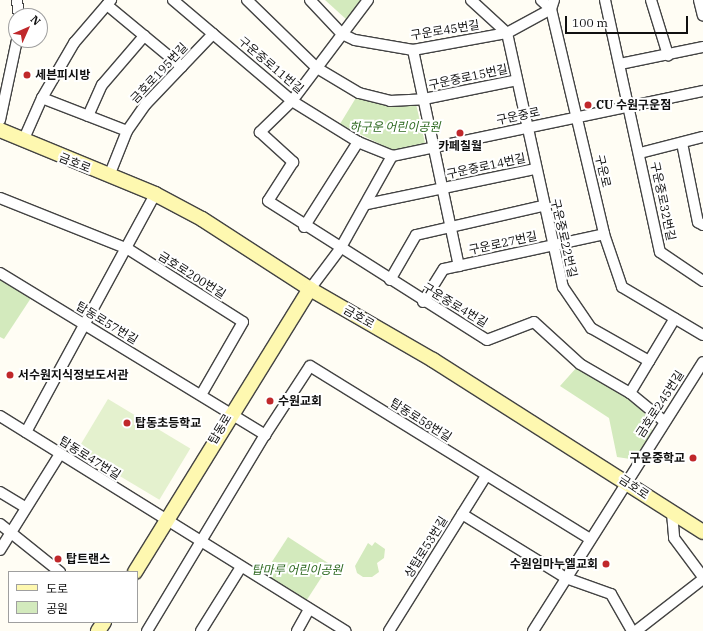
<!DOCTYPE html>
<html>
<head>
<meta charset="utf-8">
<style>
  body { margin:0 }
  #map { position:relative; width:703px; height:631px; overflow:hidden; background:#fffdf4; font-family:"IBM Plex Serif","Noto Sans KR",serif }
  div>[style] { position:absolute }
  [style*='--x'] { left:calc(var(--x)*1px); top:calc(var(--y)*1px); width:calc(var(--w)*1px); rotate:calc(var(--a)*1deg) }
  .green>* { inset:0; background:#d3eabd; transform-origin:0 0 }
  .pitch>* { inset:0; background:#e4f1ce; transform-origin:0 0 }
  .roads { filter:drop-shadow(1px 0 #434343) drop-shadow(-1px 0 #434343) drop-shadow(0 1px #434343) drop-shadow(0 -1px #434343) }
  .street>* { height:10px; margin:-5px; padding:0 5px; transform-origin:5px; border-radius:5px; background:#fff }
  .secondary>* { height:14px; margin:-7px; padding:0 7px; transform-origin:7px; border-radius:7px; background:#fef8b0 }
  .dots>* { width:11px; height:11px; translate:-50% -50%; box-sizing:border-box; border:2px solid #fff; border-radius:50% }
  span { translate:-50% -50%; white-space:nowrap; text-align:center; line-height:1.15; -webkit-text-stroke:4px #fff; paint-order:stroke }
  .street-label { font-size:12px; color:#101010 }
  .poi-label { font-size:12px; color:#101010; font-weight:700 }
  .left { translate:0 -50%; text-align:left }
  .right { translate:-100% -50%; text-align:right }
  .park-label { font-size:12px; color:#2d6920; font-style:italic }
  .legend { position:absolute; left:8px; top:571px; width:130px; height:52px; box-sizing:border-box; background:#fff; border:1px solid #9f9f9f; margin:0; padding:5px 7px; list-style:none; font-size:12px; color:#101010 }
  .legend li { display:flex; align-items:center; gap:8px; height:20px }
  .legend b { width:20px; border:1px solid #9f9f9f }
  .north { position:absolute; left:8px; top:8px; width:40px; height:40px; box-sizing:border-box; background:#fff; border:1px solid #9f9f9f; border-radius:50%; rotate:45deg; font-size:11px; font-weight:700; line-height:16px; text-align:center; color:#101010 }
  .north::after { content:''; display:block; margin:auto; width:14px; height:18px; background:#c0282b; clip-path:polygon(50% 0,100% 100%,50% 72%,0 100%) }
  .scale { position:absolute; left:565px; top:16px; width:123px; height:18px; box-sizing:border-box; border:2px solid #101010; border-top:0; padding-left:5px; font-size:12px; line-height:14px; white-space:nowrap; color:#101010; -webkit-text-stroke:3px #fff; paint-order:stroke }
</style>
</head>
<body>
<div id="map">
  <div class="green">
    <i style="clip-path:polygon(325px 0,362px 0,347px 20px)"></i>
    <i style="clip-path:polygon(357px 96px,389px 107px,416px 104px,425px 143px,392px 150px,340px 124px)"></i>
    <i style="clip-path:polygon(0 280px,31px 298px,4px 339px,0 337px)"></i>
    <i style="clip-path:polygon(577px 367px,642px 407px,653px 433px,637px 460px,617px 457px,609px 418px,560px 386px)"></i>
    <i style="left:288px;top:537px;width:50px;height:47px;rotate:33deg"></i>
    <i style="clip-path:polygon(375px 542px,385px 549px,384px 558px,377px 563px,379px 572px,372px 577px,363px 577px,357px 573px,355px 566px,368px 543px,372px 546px)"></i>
  </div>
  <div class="pitch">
    <i style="left:108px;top:399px;width:96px;height:60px;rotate:31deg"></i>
  </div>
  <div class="roads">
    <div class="street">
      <i style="--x:17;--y:0;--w:16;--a:83"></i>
      <i style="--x:173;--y:0;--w:156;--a:40.3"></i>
      <i style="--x:292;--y:101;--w:78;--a:31.8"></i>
      <i style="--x:358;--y:142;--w:37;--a:22"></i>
      <i style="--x:247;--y:0;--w:98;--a:44.2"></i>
      <i style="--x:317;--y:68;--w:49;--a:30.8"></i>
      <i style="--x:359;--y:93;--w:32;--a:14"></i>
      <i style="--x:390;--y:101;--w:34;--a:-3"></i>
      <i style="--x:424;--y:99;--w:95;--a:-11.5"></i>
      <i style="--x:310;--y:0;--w:47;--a:46.7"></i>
      <i style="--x:342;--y:34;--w:14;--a:25"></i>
      <i style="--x:355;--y:40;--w:59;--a:9.8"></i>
      <i style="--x:413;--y:50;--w:96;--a:-10.3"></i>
      <i style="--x:507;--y:33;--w:50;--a:-28.6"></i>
      <i style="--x:368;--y:0;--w:126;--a:127"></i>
      <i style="--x:292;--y:101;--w:45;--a:135.9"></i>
      <i style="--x:260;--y:132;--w:45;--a:42.3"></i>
      <i style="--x:293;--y:162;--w:46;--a:122.7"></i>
      <i style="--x:268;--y:201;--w:259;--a:32.4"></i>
      <i style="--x:487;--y:340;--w:50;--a:-21"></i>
      <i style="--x:534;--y:322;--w:62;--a:42.4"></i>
      <i style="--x:580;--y:364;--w:58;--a:30.1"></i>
      <i style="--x:630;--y:393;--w:45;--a:39.6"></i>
      <i style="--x:471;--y:0;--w:49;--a:42.5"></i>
      <i style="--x:507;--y:33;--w:260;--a:77.6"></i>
      <i style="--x:563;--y:287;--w:50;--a:55.7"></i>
      <i style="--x:591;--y:328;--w:67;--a:29.6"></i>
      <i style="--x:541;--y:0;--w:13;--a:42"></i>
      <i style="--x:554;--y:0;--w:9;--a:108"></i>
      <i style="--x:551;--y:9;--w:231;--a:76.7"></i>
      <i style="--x:604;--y:234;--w:56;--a:71.2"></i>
      <i style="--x:622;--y:287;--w:94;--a:30.7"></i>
      <i style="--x:605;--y:0;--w:258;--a:77.7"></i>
      <i style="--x:660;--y:252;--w:52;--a:34"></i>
      <i style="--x:651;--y:0;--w:58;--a:72.8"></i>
      <i style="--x:699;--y:0;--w:16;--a:76"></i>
      <i style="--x:107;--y:5;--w:97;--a:39.6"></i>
      <i style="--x:413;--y:50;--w:221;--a:78"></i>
      <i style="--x:620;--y:64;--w:85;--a:-11.6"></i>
      <i style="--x:42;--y:98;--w:91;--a:21.2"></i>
      <i style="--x:88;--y:116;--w:34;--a:-66"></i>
      <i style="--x:102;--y:85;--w:65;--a:-49.4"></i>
      <i style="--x:0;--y:120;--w:82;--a:-78"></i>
      <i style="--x:23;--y:141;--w:47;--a:-66.2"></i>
      <i style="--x:42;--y:98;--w:64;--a:-59.8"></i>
      <i style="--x:74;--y:43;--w:57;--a:-49.3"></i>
      <i style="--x:682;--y:143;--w:81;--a:78.6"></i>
      <i style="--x:698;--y:222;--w:6;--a:31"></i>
      <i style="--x:640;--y:153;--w:65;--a:-14.3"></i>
      <i style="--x:109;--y:176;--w:48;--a:-68.2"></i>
      <i style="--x:127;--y:131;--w:33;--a:-55"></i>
      <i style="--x:146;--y:104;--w:97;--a:-46.3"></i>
      <i style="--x:0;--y:198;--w:138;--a:21.7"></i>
      <i style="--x:128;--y:249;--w:136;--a:32.4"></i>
      <i style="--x:243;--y:322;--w:84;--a:119.9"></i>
      <i style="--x:367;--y:204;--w:172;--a:-11.8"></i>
      <i style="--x:304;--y:227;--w:101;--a:-57.6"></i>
      <i style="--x:0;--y:273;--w:311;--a:31.4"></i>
      <i style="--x:265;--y:435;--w:82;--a:-56.9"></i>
      <i style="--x:310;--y:366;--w:329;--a:31.7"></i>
      <i style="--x:390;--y:280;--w:52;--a:-60"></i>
      <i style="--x:416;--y:235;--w:130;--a:-12.9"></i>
      <i style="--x:310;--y:289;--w:50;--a:-53.1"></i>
      <i style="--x:340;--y:249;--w:107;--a:-60.8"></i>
      <i style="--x:392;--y:156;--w:318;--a:-11.8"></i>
      <i style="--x:423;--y:302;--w:39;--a:-58"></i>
      <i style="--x:444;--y:269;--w:164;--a:-12.3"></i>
      <i style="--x:630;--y:393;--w:87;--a:-59"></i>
      <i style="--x:0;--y:416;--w:407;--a:31.9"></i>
      <i style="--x:26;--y:432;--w:271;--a:-61.5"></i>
      <i style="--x:0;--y:492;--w:29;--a:31"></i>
      <i style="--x:672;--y:513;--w:25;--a:85"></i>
      <i style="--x:674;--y:538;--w:49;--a:53.4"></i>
      <i style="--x:462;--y:514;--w:122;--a:31.6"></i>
      <i style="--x:566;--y:578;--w:48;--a:19.6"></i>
      <i style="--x:611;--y:594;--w:43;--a:60.4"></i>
      <i style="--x:0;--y:524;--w:77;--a:38.7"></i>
      <i style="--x:0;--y:550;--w:113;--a:-58"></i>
      <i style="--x:147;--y:631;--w:229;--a:-59"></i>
      <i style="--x:201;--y:631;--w:75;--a:-58"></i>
      <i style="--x:297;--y:631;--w:25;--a:-61"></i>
      <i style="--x:389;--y:631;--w:183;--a:-58"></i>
      <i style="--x:533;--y:631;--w:318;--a:-57.7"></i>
      <i style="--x:636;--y:631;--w:85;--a:-37.8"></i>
    </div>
    <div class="secondary">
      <i style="--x:0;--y:130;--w:168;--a:22.4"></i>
      <i style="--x:155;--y:194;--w:53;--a:28"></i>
      <i style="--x:202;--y:219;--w:129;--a:32.9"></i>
      <i style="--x:310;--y:289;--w:142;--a:30"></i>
      <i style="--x:433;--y:360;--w:320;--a:32.5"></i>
      <i style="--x:135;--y:572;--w:333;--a:-58.3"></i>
      <i style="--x:98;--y:631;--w:11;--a:-56"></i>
    </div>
  </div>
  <div class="dots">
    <i style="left:27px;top:75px;background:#c0282b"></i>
    <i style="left:588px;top:105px;background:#c0282b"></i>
    <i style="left:460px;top:133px;background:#c0282b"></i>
    <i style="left:10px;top:375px;background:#c0282b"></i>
    <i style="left:270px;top:401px;background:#c0282b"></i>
    <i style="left:127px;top:423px;background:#c0282b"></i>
    <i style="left:693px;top:458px;background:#c0282b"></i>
    <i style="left:58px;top:559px;background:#c0282b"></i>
    <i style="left:606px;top:564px;background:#c0282b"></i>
  </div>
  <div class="street-label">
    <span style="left:445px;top:30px;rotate:-9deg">구운로45번길</span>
    <span style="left:271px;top:65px;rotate:40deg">구운중로11번길</span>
    <span style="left:159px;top:73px;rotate:-47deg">금호로195번길</span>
    <span style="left:468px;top:77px;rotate:-12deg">구운중로15번길</span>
    <span style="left:518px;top:116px;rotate:-12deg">구운중로</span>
    <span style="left:75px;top:163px;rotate:22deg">금호로</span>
    <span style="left:486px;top:166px;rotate:-12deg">구운중로14번길</span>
    <span style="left:603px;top:171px;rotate:77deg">구운로</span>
    <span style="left:663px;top:201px;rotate:78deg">구운중로32번길</span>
    <span style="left:564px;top:238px;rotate:77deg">구운중로22번길</span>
    <span style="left:503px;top:243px;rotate:-12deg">구운로27번길</span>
    <span style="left:192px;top:275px;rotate:32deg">금호로200번길</span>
    <span style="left:455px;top:305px;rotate:31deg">구운중로4번길</span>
    <span style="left:359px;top:317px;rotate:30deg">금호로</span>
    <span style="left:107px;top:323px;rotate:31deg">탑동로57번길</span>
    <span style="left:660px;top:404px;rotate:-57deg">금호로245번길</span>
    <span style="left:421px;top:420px;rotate:32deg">탑동로58번길</span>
    <span style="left:220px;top:429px;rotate:-59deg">탑동로</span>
    <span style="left:90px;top:458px;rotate:32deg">탑동로47번길</span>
    <span style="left:634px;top:487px;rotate:34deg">금호로</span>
    <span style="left:426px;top:547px;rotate:-58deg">상탑로53번길</span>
  </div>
  <div class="poi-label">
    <span class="left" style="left:35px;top:75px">세븐피시방</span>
    <span class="left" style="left:596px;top:105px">CU 수원구운점</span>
    <span style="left:460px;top:146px">카페칠월</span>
    <span class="left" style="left:18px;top:375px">서수원지식정보도서관</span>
    <span class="left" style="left:278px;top:401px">수원교회</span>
    <span class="left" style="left:135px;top:423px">탑동초등학교</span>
    <span class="right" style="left:685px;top:458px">구운중학교</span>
    <span class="left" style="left:66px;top:559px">탑트랜스</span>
    <span class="right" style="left:598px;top:564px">수원임마누엘교회</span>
  </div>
  <div class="park-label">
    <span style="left:395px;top:127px">하구운 어린이공원</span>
    <span style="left:297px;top:570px">탑마루 어린이공원</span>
  </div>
  <ul class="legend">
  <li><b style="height:5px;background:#fef8b0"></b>도로</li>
  <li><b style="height:11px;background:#d3eabd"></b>공원</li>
  </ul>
  <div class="north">N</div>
  <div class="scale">100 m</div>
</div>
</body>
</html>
